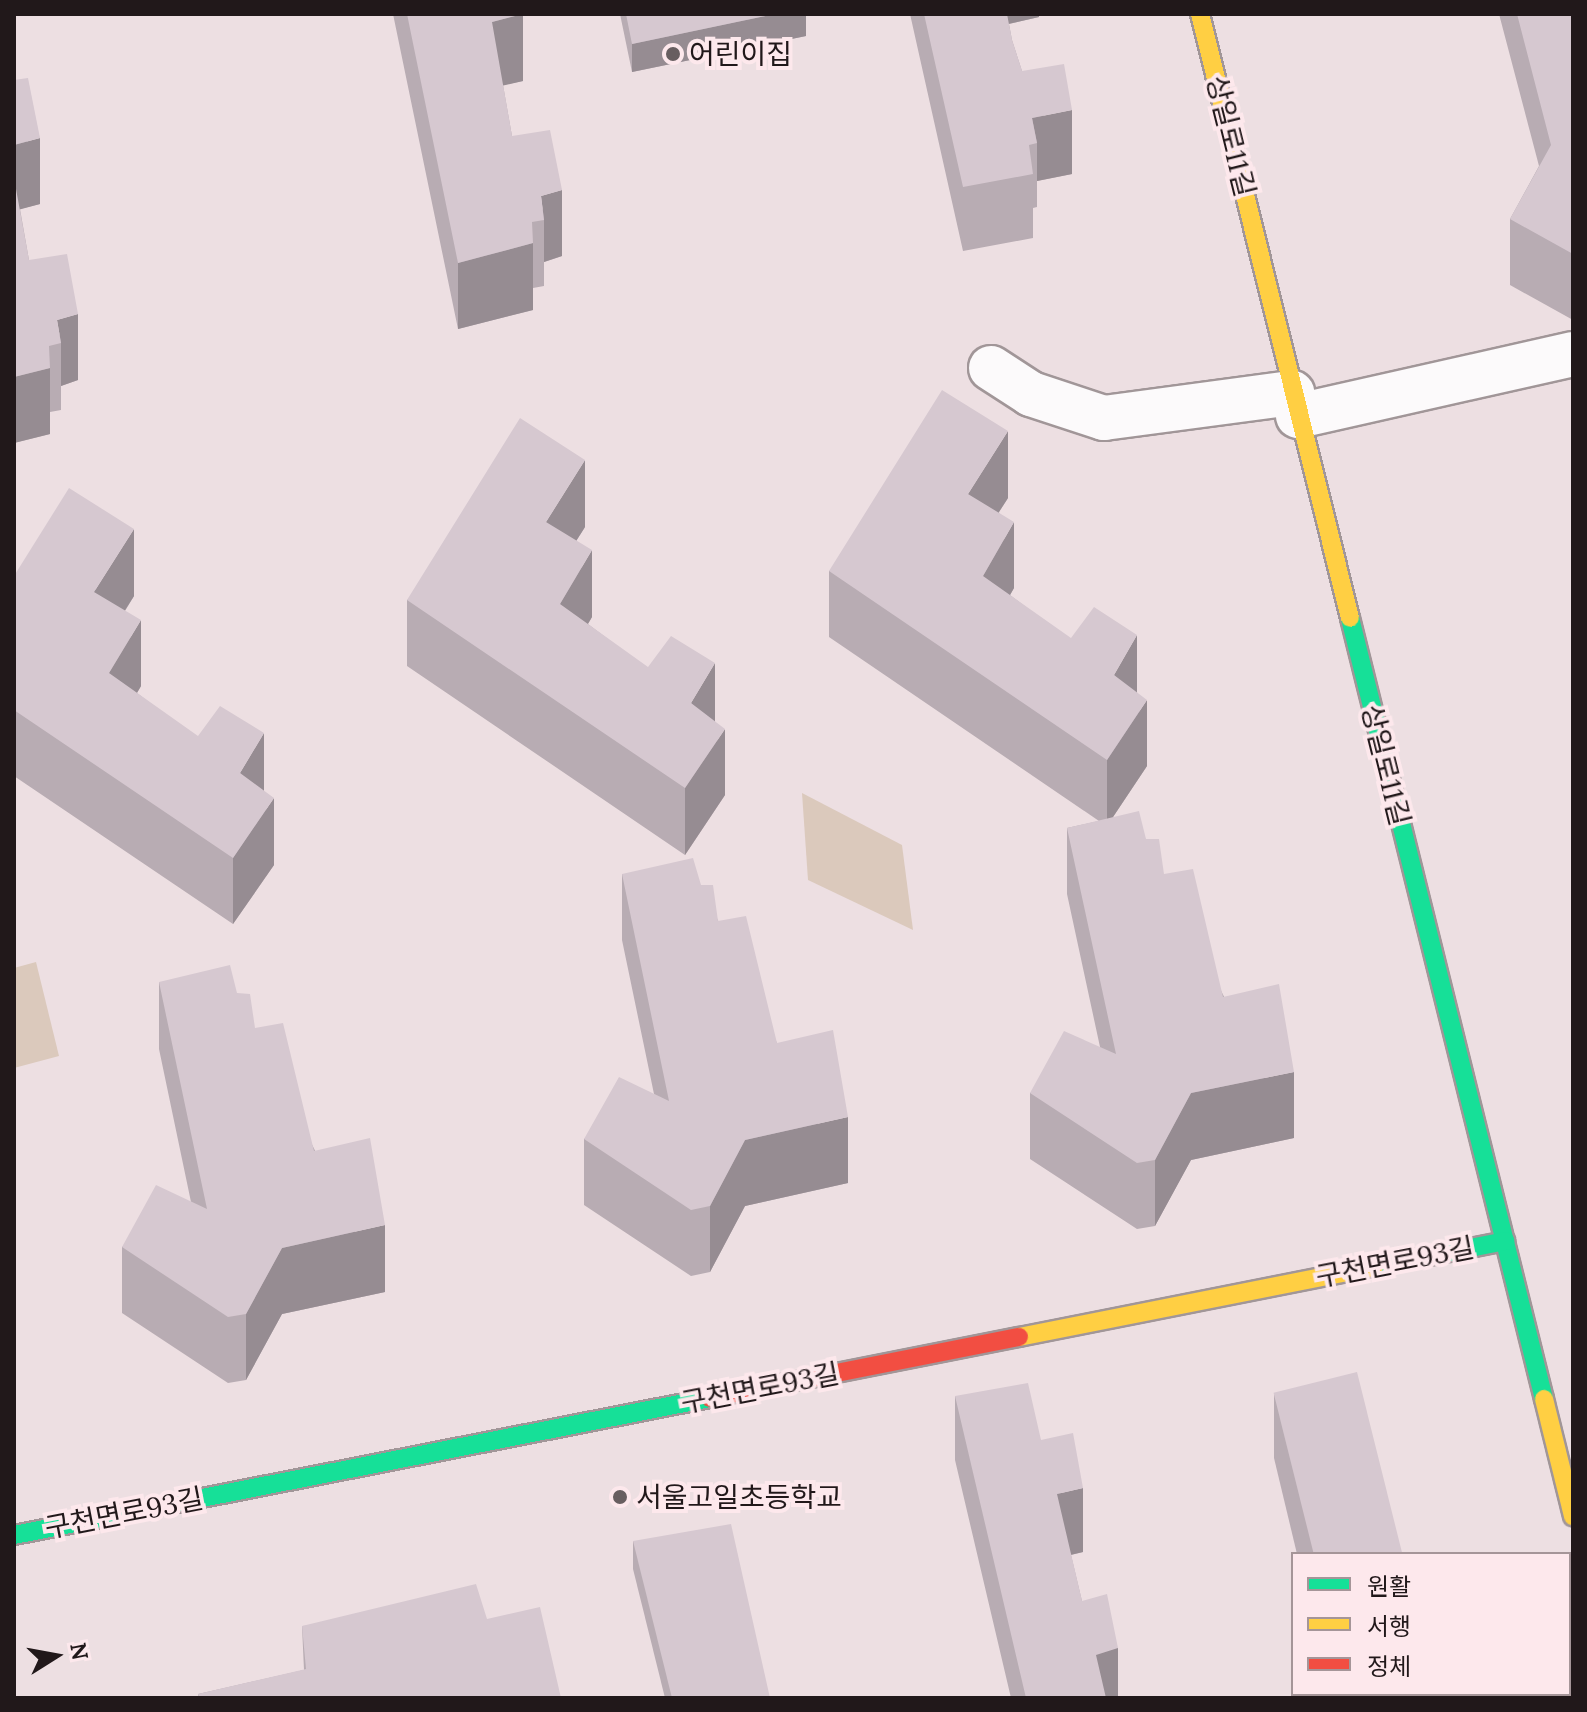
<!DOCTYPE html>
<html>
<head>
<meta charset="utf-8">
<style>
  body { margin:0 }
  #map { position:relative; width:1587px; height:1712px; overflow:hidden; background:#eddfe2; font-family:Lora,"Noto Sans KR",serif }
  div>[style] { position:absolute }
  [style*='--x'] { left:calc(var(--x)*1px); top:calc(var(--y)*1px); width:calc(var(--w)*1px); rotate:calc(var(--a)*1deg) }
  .green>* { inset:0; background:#dbc9bc }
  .roads { filter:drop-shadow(2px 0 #a19698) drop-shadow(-2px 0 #a19698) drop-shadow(0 2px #a19698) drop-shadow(0 -2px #a19698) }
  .street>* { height:44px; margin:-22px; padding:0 22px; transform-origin:22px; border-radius:22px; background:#fcfafb }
  .fast>* { height:18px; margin:-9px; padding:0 9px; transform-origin:9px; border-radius:9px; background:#16e098 }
  .slow>* { height:18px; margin:-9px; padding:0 9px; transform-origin:9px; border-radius:9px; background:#ffcf43 }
  .jam>* { height:18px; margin:-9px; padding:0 9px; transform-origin:9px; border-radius:9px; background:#f24e42 }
  .wall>* { inset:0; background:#b8acb3; transform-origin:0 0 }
  .shaded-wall>* { inset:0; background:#968c92; transform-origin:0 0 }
  .building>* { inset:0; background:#d6c8d0; transform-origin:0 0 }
  .dots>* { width:22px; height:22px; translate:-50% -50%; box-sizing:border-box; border:4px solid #fde8ec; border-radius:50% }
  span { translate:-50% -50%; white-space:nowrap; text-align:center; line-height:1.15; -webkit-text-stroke:8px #fde8ec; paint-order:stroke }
  .poi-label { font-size:28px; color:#21181a }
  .left { translate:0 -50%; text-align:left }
  .street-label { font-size:28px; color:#21181a }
  .frame { position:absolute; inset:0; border:16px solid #21181a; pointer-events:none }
  .legend { position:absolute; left:1291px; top:1552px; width:280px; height:144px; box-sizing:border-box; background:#fde8ec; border:2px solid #a59598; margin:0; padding:10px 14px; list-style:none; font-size:24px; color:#21181a }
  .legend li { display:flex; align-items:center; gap:16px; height:40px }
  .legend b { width:40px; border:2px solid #a59598 }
  .north { position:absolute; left:16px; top:1616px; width:80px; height:80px; -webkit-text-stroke:6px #fde8ec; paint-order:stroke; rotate:79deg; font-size:22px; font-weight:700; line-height:32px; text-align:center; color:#21181a }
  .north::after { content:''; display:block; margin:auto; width:28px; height:36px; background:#21181a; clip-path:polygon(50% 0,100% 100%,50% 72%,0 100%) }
</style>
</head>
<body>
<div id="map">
  <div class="green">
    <i style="clip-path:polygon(802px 793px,902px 845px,913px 930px,808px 880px)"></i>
    <i style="clip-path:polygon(36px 962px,59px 1056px,14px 1068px,14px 968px)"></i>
  </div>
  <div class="roads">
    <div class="street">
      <i style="--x:991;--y:368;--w:48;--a:33"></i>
      <i style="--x:1031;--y:394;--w:77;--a:18.2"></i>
      <i style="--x:1104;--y:418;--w:190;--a:-7.6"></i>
      <i style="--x:1298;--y:416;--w:282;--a:-12.7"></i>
    </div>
    <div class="fast">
      <i style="--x:1350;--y:618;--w:805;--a:76.05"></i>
      <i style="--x:1374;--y:1267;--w:134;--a:-11.2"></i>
      <i style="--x:14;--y:1535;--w:709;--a:-11.14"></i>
    </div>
    <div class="slow">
      <i style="--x:1200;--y:14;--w:622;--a:76.05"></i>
      <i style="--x:1019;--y:1337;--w:362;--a:-11.2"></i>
      <i style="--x:1544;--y:1399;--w:121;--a:76.1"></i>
    </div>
    <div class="jam">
      <i style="--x:710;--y:1398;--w:315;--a:-11.2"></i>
    </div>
  </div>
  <div class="wall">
    <i style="clip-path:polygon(393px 14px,523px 14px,523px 81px,503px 85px,512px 136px,562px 256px,544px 262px,544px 286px,533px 288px,533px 310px,458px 329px)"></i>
    <i style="clip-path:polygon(620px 14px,806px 14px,806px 36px,632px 72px)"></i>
    <i style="clip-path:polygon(910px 14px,1039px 14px,1039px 17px,1009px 24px,1012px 40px,1022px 71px,1072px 174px,1037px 181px,1037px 207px,1033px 208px,1033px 238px,963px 251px)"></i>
    <i style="clip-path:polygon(1499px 14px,1573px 14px,1573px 320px,1510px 285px,1510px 219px,1539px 166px)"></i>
    <i style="clip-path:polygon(14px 80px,40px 204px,20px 209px,29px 260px,78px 380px,61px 386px,61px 410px,50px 412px,50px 434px,14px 443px)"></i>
    <i style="clip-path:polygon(1008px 498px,999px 512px,1014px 588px,1010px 595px,1137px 692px,1147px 766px,1113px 817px,1146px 839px,1294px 1138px,1191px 1160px,1155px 1226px,1137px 1229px,1030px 1159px,1030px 1093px,1100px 1047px,1067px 894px,1067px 828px,1099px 821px,829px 637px,829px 571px)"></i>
    <i style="clip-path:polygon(585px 527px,576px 541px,592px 617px,588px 624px,715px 721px,725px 795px,685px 855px,407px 666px,407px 600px)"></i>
    <i style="clip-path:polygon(14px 576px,134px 596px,125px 611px,141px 686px,137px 693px,264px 791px,274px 865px,233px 924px,14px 776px)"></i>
    <i style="clip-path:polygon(622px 874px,701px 885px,777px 1043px,848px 1183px,745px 1206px,710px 1272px,691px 1276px,584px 1205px,584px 1139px,654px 1094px,622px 940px)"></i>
    <i style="clip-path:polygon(159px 982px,237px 993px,385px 1292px,282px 1314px,246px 1380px,228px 1383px,122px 1313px,122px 1247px,191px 1202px,159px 1049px)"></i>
    <i style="clip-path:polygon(1274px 1394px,1402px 1554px,1297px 1554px,1274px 1458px)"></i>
    <i style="clip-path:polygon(955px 1396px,1041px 1440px,1083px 1552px,1071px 1555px,1082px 1601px,1118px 1698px,1011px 1698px,955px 1460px)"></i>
    <i style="clip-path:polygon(633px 1541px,770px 1698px,665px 1698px,633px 1569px)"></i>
    <i style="clip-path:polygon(487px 1619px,561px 1698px,198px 1698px,198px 1694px,304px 1670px,302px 1626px)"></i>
    <i style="left:1330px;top:1694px;width:185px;height:4px"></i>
  </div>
  <div class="shaded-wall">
    <i style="clip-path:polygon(523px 14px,523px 81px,492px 88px,492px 22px)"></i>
    <i style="clip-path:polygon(775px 14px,806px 14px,806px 36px,632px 72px,632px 44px)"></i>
    <i style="clip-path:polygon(999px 14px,1039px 14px,1039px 17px,999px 26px)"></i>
    <i style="clip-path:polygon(1072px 110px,1072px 174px,1037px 181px,1037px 143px,1032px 118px)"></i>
    <i style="clip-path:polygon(40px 138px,40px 204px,14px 211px,14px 145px)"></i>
    <i style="clip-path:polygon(562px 190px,562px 256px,544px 262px,544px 220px,541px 196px)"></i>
    <i style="clip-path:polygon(533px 243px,533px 310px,458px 329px,458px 263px)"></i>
    <i style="clip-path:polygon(78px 314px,78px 380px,61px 386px,61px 343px,57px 320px)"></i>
    <i style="clip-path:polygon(50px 368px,50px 434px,14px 443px,14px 377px)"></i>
    <i style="clip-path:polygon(1008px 431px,1008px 498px,968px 560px,968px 494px)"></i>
    <i style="clip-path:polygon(585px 460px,585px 527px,546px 589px,546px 522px)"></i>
    <i style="clip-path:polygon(1014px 522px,1014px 588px,983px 642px,983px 576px)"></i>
    <i style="clip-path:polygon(134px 529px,134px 596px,94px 659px,94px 592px)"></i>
    <i style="clip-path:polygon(592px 550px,592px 617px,560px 670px,560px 604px)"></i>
    <i style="clip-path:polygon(141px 620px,141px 686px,109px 740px,109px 673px)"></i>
    <i style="clip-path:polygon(1137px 635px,1137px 701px,1114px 675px)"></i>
    <i style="clip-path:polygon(715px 663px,715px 730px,691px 703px)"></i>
    <i style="clip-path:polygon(1147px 700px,1147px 766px,1107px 826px,1107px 760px)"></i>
    <i style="clip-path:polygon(725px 729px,725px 795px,685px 855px,685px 788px)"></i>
    <i style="clip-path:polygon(264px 733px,264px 800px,240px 773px)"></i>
    <i style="clip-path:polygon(274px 798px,274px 865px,233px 924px,233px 858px)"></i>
    <i style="clip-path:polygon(1294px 1072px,1294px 1138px,1191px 1160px,1155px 1226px,1155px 1160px,1191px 1093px)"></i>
    <i style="clip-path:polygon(848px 1117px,848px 1183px,745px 1206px,710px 1272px,710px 1206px,745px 1140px)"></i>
    <i style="clip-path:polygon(385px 1225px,385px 1292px,282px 1314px,246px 1380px,246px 1314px,282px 1248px)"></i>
    <i style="clip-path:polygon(1083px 1488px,1083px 1552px,1057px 1558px,1057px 1494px)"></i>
    <i style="left:1118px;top:1648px;width:50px;height:23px;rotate:90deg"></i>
    <i style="clip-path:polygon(1510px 1694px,1515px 1694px,1515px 1698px,1498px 1698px)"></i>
  </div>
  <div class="building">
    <i style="clip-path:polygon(407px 14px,523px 14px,492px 22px,512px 136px,550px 130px,562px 190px,541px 196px,544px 220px,532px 222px,533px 243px,458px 263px)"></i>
    <i style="clip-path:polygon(626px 14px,775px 14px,632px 44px)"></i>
    <i style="clip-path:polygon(924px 14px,1007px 14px,1012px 40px,1022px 71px,1064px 64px,1072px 110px,1032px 118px,1037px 143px,1029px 145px,1033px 174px,963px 187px)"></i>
    <i style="clip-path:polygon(1517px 14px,1573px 14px,1573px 254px,1510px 219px,1551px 145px)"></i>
    <i style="clip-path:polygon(28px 78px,40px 138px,14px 145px,14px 80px)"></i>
    <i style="clip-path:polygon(14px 178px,29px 260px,67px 254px,78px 314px,57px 320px,61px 343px,49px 346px,50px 368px,14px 377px)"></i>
    <i style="clip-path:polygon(942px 390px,1008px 431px,968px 494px,1014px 522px,983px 576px,1071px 638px,1094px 607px,1137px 635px,1114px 675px,1147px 700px,1107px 760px,829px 571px)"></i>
    <i style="clip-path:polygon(520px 418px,585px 460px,546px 522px,592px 550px,560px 604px,648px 667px,671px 636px,715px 663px,691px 703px,725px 729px,685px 788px,407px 600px)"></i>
    <i style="clip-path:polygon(69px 488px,134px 529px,94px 592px,141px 620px,109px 673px,198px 736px,220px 706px,264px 733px,240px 773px,274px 798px,233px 858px,14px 710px,14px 576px)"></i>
    <i style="clip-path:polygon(1139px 811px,1146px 839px,1159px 839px,1164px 874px,1193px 869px,1223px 997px,1279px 984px,1294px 1072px,1191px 1093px,1155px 1160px,1137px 1163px,1030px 1093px,1064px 1031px,1116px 1054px,1067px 828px)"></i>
    <i style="clip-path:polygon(693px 858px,701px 885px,713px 885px,718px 921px,746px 916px,777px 1043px,833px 1030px,848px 1117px,745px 1140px,710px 1206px,691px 1210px,584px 1139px,619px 1077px,669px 1101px,622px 874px)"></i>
    <i style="clip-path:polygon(230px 965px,237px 993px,250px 994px,255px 1028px,283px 1023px,314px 1151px,370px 1138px,385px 1225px,282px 1248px,246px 1314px,228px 1317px,122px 1247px,156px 1185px,207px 1209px,159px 982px)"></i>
    <i style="left:1357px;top:1372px;width:187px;height:86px;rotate:76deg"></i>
    <i style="clip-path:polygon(1028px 1383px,1041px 1440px,1073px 1433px,1083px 1488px,1057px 1494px,1082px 1601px,1107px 1594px,1118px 1648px,1096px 1655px,1106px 1698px,1026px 1698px,955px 1396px)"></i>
    <i style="clip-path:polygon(731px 1524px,770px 1698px,672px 1698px,633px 1541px)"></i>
    <i style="clip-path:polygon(476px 1584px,487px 1619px,540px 1607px,561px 1698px,199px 1698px,198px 1694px,306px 1669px,302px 1626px)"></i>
    <i style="left:1345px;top:1694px;width:165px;height:4px"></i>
  </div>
  <div class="dots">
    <i style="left:673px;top:54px;background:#685e60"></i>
    <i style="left:620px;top:1497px;background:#685e60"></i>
  </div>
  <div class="poi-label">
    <span class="left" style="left:689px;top:54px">어린이집</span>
    <span class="left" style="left:636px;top:1497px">서울고일초등학교</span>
  </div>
  <div class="street-label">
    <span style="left:1231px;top:136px;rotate:76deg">상일로11길</span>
    <span style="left:1386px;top:765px;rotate:76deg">상일로11길</span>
    <span style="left:1395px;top:1262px;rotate:-11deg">구천면로93길</span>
    <span style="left:760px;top:1388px;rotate:-11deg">구천면로93길</span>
    <span style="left:124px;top:1513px;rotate:-11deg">구천면로93길</span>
  </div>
  <div class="frame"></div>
  <ul class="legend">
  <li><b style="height:10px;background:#16e098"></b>원활</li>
  <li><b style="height:10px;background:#ffcf43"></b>서행</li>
  <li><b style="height:10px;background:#f24e42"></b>정체</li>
  </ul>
  <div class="north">N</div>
</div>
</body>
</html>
